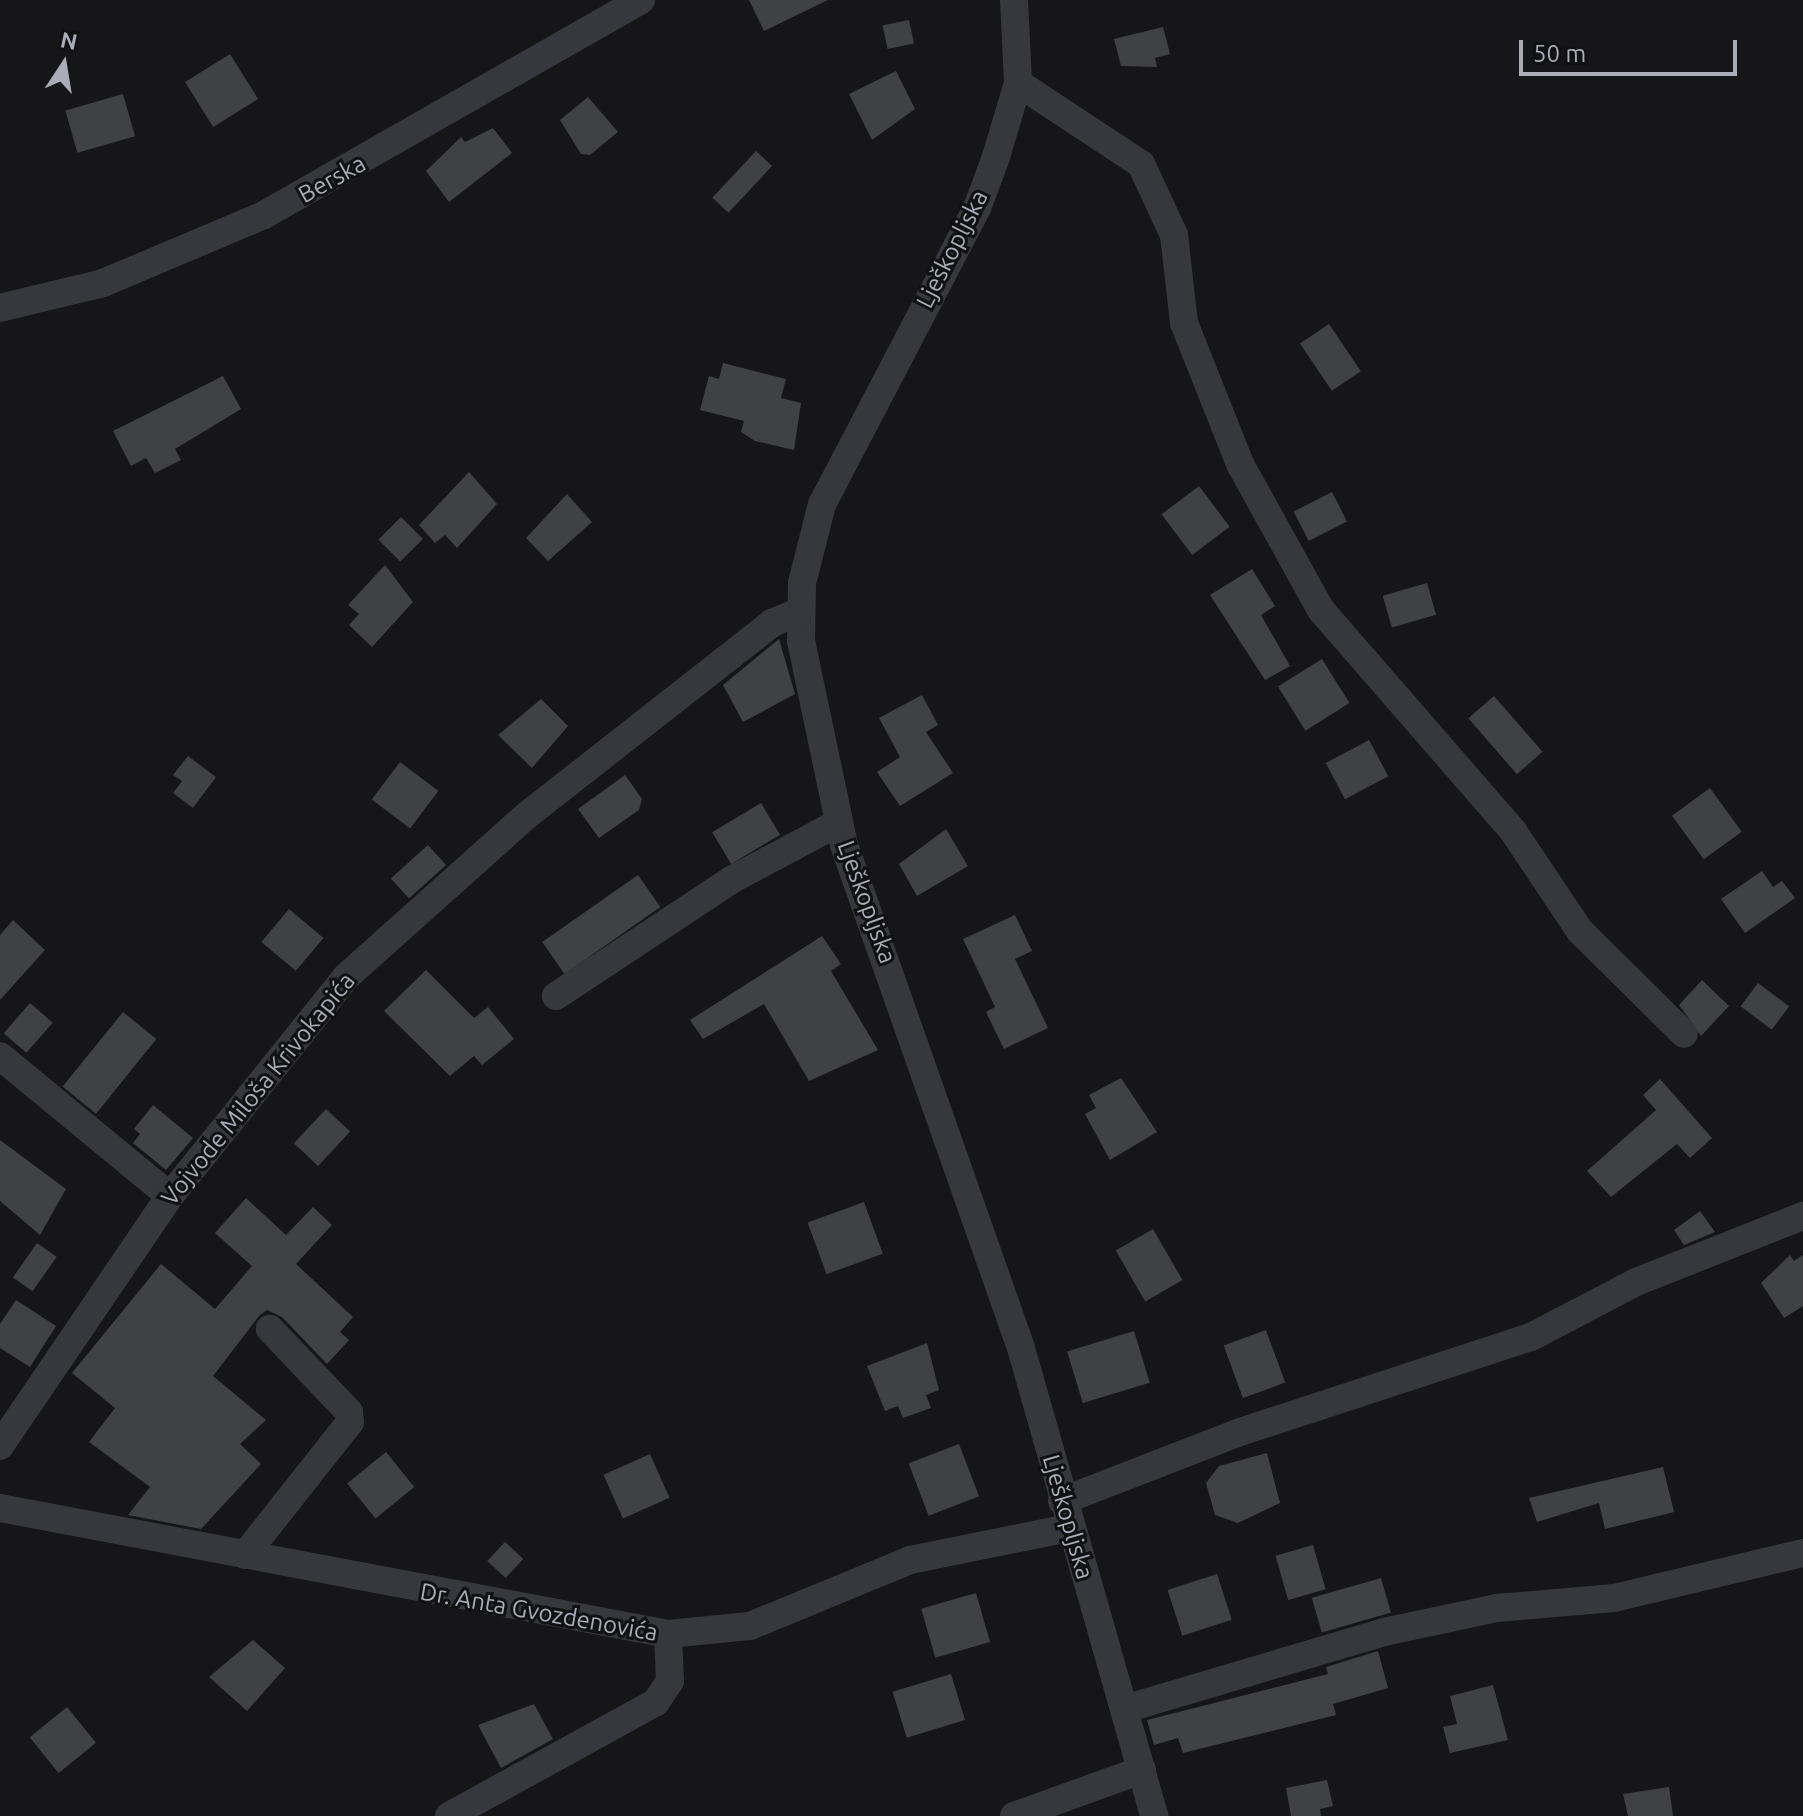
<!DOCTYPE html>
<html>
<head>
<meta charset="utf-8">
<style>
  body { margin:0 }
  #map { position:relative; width:1803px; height:1816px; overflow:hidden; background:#161618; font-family:Ubuntu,sans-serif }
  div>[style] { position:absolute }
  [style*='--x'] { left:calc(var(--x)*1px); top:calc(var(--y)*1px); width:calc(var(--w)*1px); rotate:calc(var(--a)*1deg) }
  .building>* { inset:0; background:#404145; transform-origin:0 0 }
  .minor>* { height:28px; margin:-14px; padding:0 14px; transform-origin:14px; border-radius:14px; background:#37383d }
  span { translate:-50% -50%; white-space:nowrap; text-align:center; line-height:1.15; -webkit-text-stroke:6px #111113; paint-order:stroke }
  .street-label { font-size:24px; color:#a8adb8 }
  .north { position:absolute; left:24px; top:24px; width:80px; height:80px; -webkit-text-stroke:6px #111113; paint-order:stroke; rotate:12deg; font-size:22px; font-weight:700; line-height:32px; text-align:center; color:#a8adb8 }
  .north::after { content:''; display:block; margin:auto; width:28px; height:36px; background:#a8adb8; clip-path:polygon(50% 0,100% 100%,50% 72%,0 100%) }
  .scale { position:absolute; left:1519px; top:40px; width:218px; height:36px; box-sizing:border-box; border:4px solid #a8adb8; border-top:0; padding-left:10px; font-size:24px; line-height:28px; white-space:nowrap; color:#a8adb8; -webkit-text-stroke:6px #111113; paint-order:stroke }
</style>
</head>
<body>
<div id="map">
  <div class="building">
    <i style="clip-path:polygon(749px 0,828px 0,764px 31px)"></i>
    <i style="left:909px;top:20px;width:24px;height:27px;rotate:78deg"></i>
    <i style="clip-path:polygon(1163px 27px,1170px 54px,1155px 58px,1157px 67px,1121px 66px,1114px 39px)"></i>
    <i style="left:230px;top:54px;width:53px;height:53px;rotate:58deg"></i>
    <i style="clip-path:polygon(896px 71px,915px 109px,872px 140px,849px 94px)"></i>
    <i style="left:123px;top:94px;width:44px;height:60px;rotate:74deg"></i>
    <i style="clip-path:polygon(588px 97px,618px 132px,590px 155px,581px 154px,560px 120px)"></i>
    <i style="clip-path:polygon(493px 128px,512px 153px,449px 202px,426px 171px,461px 137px,465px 142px)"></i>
    <i style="left:756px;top:151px;width:22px;height:64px;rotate:43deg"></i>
    <i style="left:1329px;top:324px;width:57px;height:35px;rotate:56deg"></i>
    <i style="clip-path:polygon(723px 363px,786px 379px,781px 398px,801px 403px,794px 450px,755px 441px,741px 432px,744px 421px,700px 410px,709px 376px,719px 379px)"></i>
    <i style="clip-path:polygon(223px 376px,241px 409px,175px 449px,181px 460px,155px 473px,146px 458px,131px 466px,113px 431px)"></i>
    <i style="clip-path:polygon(469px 472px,497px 504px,457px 548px,445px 535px,435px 543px,419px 525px)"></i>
    <i style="left:1199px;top:486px;width:51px;height:47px;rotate:53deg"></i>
    <i style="left:1332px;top:492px;width:33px;height:43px;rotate:63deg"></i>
    <i style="clip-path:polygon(567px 494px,592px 522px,548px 561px,526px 538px)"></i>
    <i style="left:401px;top:517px;width:31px;height:32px;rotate:45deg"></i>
    <i style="clip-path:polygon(385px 565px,413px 602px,372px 647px,349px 625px,359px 614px,348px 605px)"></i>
    <i style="clip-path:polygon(1252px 569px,1275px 606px,1261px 615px,1290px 666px,1265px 680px,1210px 595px)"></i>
    <i style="left:1427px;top:583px;width:33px;height:46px;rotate:74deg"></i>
    <i style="clip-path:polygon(779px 639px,795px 694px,743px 722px,723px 685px)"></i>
    <i style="left:1322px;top:659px;width:52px;height:52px;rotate:58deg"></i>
    <i style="clip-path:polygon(922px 695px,938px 725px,926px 732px,953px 773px,900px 806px,877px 772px,900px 757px,879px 718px)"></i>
    <i style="left:1494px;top:696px;width:74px;height:34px;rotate:49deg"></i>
    <i style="clip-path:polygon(541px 699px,568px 726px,532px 768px,498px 735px)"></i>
    <i style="left:1369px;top:740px;width:41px;height:49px;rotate:62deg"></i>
    <i style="clip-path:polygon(188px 756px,216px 777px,193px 808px,173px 793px,182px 781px,173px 775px)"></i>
    <i style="left:400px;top:762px;width:48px;height:47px;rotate:37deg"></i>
    <i style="clip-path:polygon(625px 775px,642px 799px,639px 810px,599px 838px,578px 809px)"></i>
    <i style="left:1710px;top:788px;width:54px;height:47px;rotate:54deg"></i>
    <i style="left:761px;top:803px;width:37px;height:57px;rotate:59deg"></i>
    <i style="clip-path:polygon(946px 829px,968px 866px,917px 896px,899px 864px)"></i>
    <i style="left:428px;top:845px;width:27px;height:50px;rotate:48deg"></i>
    <i style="clip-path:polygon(1762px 871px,1773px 887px,1782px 881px,1795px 898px,1745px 933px,1721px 899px)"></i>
    <i style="left:638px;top:875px;width:39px;height:117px;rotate:55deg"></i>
    <i style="left:289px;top:909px;width:45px;height:43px;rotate:40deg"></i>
    <i style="clip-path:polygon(1015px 915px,1032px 951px,1015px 959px,1048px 1028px,1004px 1049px,986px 1012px,995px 1007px,963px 939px)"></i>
    <i style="clip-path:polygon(13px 920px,45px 950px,0 1000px,0 935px)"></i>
    <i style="clip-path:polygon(822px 936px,841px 964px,831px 971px,878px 1050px,809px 1081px,764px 1004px,703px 1039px,690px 1020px)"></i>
    <i style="clip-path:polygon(426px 970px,474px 1018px,488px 1007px,514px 1039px,482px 1065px,474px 1056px,450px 1076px,384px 1011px)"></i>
    <i style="clip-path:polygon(1702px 980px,1729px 1006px,1701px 1036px,1679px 1005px)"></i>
    <i style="left:1758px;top:983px;width:39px;height:29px;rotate:37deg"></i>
    <i style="left:30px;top:1003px;width:30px;height:40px;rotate:41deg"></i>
    <i style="left:123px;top:1012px;width:43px;height:96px;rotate:39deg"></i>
    <i style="clip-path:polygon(1121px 1078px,1157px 1132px,1110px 1160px,1085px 1114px,1096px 1108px,1089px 1095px)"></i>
    <i style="clip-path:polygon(1660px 1079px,1712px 1138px,1690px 1158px,1677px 1144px,1611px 1197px,1587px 1171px,1656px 1110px,1643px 1095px)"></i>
    <i style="clip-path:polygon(153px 1105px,193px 1138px,166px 1170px,133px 1143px,140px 1134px,134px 1129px)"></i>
    <i style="left:326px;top:1109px;width:33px;height:47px;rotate:43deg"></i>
    <i style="clip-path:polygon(0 1140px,66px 1189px,40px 1235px,0 1201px)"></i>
    <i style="clip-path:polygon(246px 1198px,286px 1235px,313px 1207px,332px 1225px,296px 1264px,353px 1317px,340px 1332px,349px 1340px,327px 1364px,282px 1317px,267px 1310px,259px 1316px,213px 1376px,266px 1420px,240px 1444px,261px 1464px,201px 1529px,128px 1515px,150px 1487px,89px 1442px,115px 1408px,72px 1373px,161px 1264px,215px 1309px,252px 1266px,215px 1233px)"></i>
    <i style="left:864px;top:1202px;width:55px;height:60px;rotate:70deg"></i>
    <i style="clip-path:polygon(1700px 1211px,1715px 1232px,1684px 1245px,1674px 1230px)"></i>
    <i style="left:1153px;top:1229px;width:59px;height:43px;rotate:60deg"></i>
    <i style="left:37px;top:1243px;width:24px;height:42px;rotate:35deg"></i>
    <i style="clip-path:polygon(1790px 1255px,1794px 1261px,1803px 1255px,1803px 1306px,1784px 1318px,1761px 1283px)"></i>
    <i style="clip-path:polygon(16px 1300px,56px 1326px,30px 1367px,0 1348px,0 1324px)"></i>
    <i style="left:1266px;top:1330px;width:56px;height:45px;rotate:70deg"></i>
    <i style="left:1134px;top:1331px;width:54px;height:70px;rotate:73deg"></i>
    <i style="clip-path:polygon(927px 1343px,939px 1390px,926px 1395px,931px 1408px,903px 1418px,898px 1406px,885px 1411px,867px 1366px)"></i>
    <i style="left:959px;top:1444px;width:56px;height:54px;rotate:69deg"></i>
    <i style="left:386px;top:1452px;width:45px;height:50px;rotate:51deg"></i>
    <i style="clip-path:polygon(1267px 1453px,1280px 1503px,1238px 1523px,1215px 1515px,1206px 1483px,1219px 1466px)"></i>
    <i style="left:650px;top:1454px;width:48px;height:51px;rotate:66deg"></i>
    <i style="clip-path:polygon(1663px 1467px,1674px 1512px,1605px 1529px,1599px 1503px,1537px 1522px,1529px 1498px)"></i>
    <i style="left:505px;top:1542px;width:25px;height:26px;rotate:43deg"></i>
    <i style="left:1313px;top:1545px;width:46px;height:39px;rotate:74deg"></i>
    <i style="left:1217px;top:1574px;width:48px;height:52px;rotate:72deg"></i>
    <i style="left:1381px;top:1578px;width:36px;height:72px;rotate:74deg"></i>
    <i style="left:976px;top:1593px;width:51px;height:57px;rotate:74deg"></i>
    <i style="clip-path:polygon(253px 1640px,285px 1668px,247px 1711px,209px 1677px)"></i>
    <i style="clip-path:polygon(1378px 1651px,1388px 1688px,1333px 1704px,1336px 1715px,1183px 1753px,1178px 1738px,1154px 1745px,1147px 1720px,1328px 1674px,1326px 1667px)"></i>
    <i style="left:951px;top:1674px;width:48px;height:61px;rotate:73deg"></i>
    <i style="clip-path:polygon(1493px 1685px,1508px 1740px,1450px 1753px,1443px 1727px,1457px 1724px,1450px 1696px)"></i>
    <i style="clip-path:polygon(534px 1704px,553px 1739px,501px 1768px,478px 1725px)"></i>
    <i style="left:67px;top:1707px;width:46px;height:48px;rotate:51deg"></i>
    <i style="clip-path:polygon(1327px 1780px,1333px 1806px,1320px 1809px,1321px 1816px,1291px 1816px,1286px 1788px)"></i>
    <i style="clip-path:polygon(1669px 1787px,1673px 1816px,1628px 1816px,1623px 1794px)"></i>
  </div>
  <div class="minor">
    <i style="--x:1014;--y:0;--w:83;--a:87.2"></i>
    <i style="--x:1018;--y:83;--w:77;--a:106.6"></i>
    <i style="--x:996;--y:157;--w:54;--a:110.4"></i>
    <i style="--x:977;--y:208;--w:334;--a:117.6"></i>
    <i style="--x:822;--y:504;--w:81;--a:104.2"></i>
    <i style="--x:802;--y:583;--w:58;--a:91"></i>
    <i style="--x:801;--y:641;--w:208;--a:78.1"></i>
    <i style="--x:844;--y:845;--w:533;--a:70.61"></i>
    <i style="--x:1021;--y:1348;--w:487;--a:74.1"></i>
    <i style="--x:1018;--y:83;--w:147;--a:33.4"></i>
    <i style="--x:1141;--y:164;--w:78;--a:65.1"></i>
    <i style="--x:1174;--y:235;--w:89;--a:83.5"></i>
    <i style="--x:1184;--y:323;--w:152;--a:68.3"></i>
    <i style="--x:1240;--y:464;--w:167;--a:61"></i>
    <i style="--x:1321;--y:610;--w:293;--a:49"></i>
    <i style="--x:1513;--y:831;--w:120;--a:56.2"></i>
    <i style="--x:1580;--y:931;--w:146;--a:44.7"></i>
    <i style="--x:0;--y:308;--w:106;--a:-13.6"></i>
    <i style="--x:103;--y:283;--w:175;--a:-22.9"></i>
    <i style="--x:264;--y:215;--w:434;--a:-29.7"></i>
    <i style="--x:556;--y:996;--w:210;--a:-33.5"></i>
    <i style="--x:731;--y:880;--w:121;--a:-28"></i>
    <i style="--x:0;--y:1056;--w:220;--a:39.5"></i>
    <i style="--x:0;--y:1446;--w:302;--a:-55.8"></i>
    <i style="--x:170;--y:1196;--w:281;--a:-51.2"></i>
    <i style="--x:346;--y:977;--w:241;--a:-41.8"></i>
    <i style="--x:526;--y:816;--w:313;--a:-38.1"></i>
    <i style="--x:772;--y:623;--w:30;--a:-23"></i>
    <i style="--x:1062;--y:1501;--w:191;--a:-21.2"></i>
    <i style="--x:1240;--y:1432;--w:306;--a:-18.1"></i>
    <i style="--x:1531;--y:1337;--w:119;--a:-27.6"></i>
    <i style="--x:1636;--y:1282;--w:180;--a:-21.6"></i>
    <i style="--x:0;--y:1508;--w:680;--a:10.68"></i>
    <i style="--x:668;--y:1634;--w:82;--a:-5.6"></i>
    <i style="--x:750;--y:1626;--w:173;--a:-22.4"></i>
    <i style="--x:910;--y:1560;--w:161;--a:-11.4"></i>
    <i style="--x:245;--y:1555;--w:169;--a:-51.7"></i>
    <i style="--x:350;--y:1422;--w:10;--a:-96"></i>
    <i style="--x:349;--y:1412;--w:115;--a:-133.6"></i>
    <i style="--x:1128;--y:1708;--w:267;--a:-16.5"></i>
    <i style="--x:1384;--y:1632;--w:116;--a:-12"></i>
    <i style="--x:1497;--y:1608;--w:117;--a:-4.9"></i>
    <i style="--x:1614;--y:1598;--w:194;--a:-13.4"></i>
    <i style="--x:449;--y:1816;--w:236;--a:-28.8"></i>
    <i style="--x:656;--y:1702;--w:25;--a:-56"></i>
    <i style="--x:670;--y:1681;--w:47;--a:-92.4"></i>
    <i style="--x:1014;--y:1816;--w:136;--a:-19.8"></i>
  </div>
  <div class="street-label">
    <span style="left:332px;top:179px;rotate:-29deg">Berska</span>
    <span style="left:952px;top:249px;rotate:-63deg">Lješkopljska</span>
    <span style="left:867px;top:902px;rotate:70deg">Lješkopljska</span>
    <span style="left:258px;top:1089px;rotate:-51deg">Vojvode Miloša Krivokapića</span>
    <span style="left:1068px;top:1517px;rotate:74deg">Lješkopljska</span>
    <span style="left:539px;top:1612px;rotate:10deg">Dr. Anta Gvozdenovića</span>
  </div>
  <div class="north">N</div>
  <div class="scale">50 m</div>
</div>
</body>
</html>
